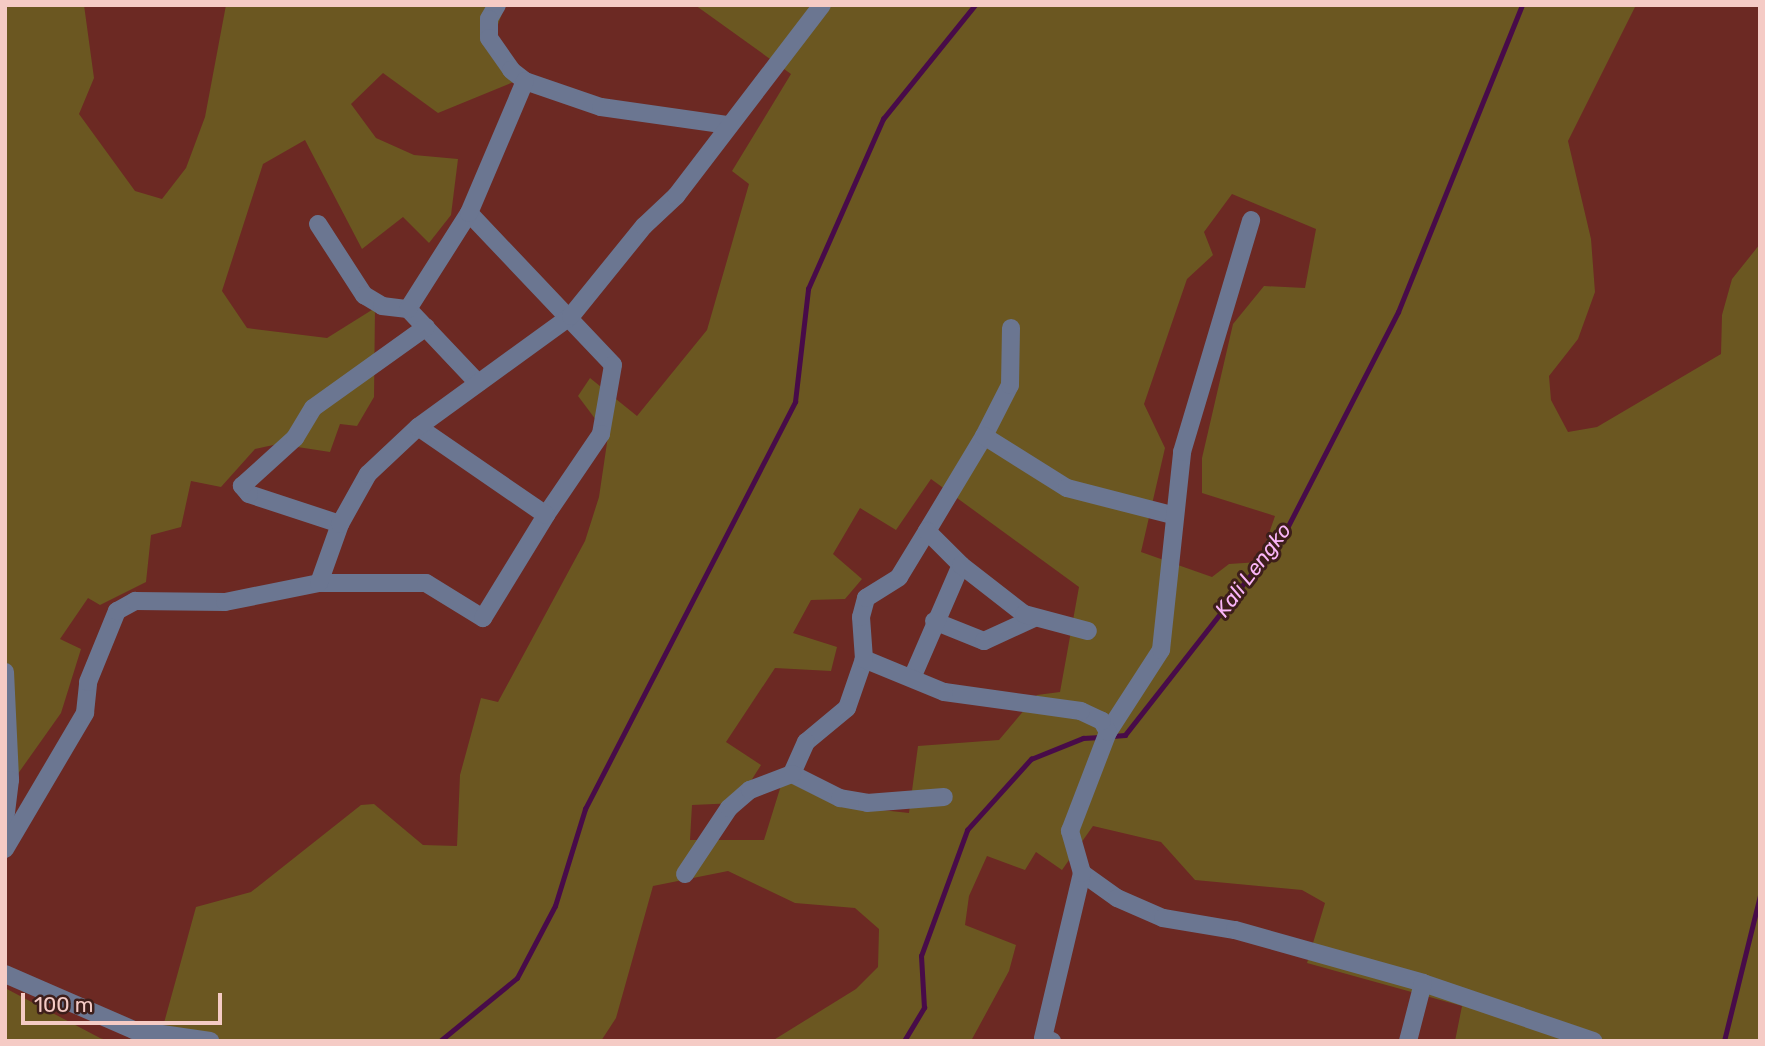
<!DOCTYPE html>
<html>
<head>
<meta charset="utf-8">
<style>
  body { margin:0 }
  #map { position:relative; width:1765px; height:1046px; overflow:hidden; background:#6c2923; font-family:Rubik,sans-serif }
  div>[style] { position:absolute }
  [style*='--x'] { left:calc(var(--x)*1px); top:calc(var(--y)*1px); width:calc(var(--w)*1px); rotate:calc(var(--a)*1deg) }
  .green>* { inset:0; background:#6b5721 }
  .stream>* { height:4.5px; margin:-2.25px; padding:0 2.25px; transform-origin:2.25px; border-radius:2.25px; background:#480b49 }
  .minor>* { height:18px; margin:-9px; padding:0 9px; transform-origin:9px; border-radius:9px; background:#6b7691 }
  span { translate:-50% -50%; white-space:nowrap; text-align:center; line-height:1.15; -webkit-text-stroke:6px #3d1e1a; paint-order:stroke }
  .water-label { font-size:21px; color:#fab5f8; font-style:italic }
  .frame { position:absolute; inset:0; border:7px solid #f5cbc5; pointer-events:none }
  .scale { position:absolute; left:21px; top:993px; width:201px; height:32px; box-sizing:border-box; border:4px solid #f5cbc5; border-top:0; padding-left:9px; font-size:21px; line-height:24px; white-space:nowrap; color:#f5cbc5; -webkit-text-stroke:5px #3d1e1a; paint-order:stroke }
</style>
</head>
<body>
<div id="map">
  <div class="green">
    <i style="clip-path:polygon(5px 5px,84px 5px,94px 78px,79px 114px,135px 191px,162px 199px,186px 168px,205px 117px,226px 5px,505px 5px,495px 33px,516px 81px,438px 113px,383px 73px,351px 104px,376px 138px,414px 155px,458px 159px,451px 215px,429px 243px,403px 217px,362px 249px,305px 140px,263px 164px,222px 291px,247px 328px,327px 338px,375px 308px,374px 397px,357px 426px,340px 424px,330px 452px,278px 444px,255px 449px,221px 487px,191px 481px,181px 527px,151px 535px,146px 582px,100px 605px,88px 598px,60px 639px,81px 649px,61px 713px,5px 792px)"></i>
    <i style="clip-path:polygon(evenodd,695px 5px,1636px 5px,1568px 141px,1591px 239px,1595px 292px,1578px 339px,1549px 376px,1551px 400px,1568px 432px,1597px 427px,1721px 354px,1722px 315px,1732px 279px,1760px 244px,1760px 1041px,1455px 1041px,1462px 1006px,1307px 963px,1325px 903px,1302px 890px,1195px 880px,1161px 842px,1093px 826px,1062px 870px,1036px 852px,1025px 870px,987px 856px,969px 896px,965px 925px,1016px 945px,1009px 971px,971px 1041px,772px 1041px,856px 989px,878px 967px,879px 929px,855px 908px,795px 903px,728px 871px,653px 886px,616px 1018px,601px 1041px,159px 1041px,196px 907px,251px 892px,361px 805px,374px 804px,423px 845px,457px 846px,460px 775px,481px 698px,498px 702px,585px 541px,599px 497px,608px 436px,578px 396px,590px 378px,637px 416px,707px 330px,749px 184px,732px 171px,791px 74px,695px 5px,1232px 194px,1316px 229px,1305px 288px,1264px 286px,1233px 324px,1202px 458px,1202px 493px,1275px 516px,1259px 562px,1229px 564px,1212px 577px,1141px 552px,1165px 448px,1144px 404px,1187px 279px,1213px 255px,1204px 232px,1232px 194px,695px 5px,931px 479px,1079px 587px,1060px 692px,1037px 695px,999px 740px,918px 746px,909px 813px,836px 805px,783px 779px,764px 840px,690px 840px,692px 805px,737px 803px,761px 765px,726px 742px,775px 668px,831px 671px,837px 647px,793px 633px,811px 600px,845px 599px,862px 579px,833px 554px,860px 508px,896px 530px,931px 479px)"></i>
    <i style="clip-path:polygon(5px 988px,100px 1038px,110px 1041px,5px 1041px)"></i>
  </div>
  <div class="stream">
    <i style="--x:1112;--y:736;--w:13;--a:-4"></i>
    <i style="--x:1125;--y:735;--w:261;--a:-51.9"></i>
    <i style="--x:1286;--y:530;--w:245;--a:-62.8"></i>
    <i style="--x:1398;--y:312;--w:331;--a:-68"></i>
    <i style="--x:440;--y:1041;--w:99;--a:-39.3"></i>
    <i style="--x:517;--y:978;--w:81;--a:-62.2"></i>
    <i style="--x:555;--y:906;--w:102;--a:-72.8"></i>
    <i style="--x:585;--y:809;--w:458;--a:-62.7"></i>
    <i style="--x:795;--y:402;--w:114;--a:-83.4"></i>
    <i style="--x:808;--y:289;--w:186;--a:-66.2"></i>
    <i style="--x:883;--y:119;--w:146;--a:-51.1"></i>
    <i style="--x:904;--y:1041;--w:39;--a:-59"></i>
    <i style="--x:924;--y:1008;--w:52;--a:-93.3"></i>
    <i style="--x:921;--y:956;--w:134;--a:-69.9"></i>
    <i style="--x:967;--y:830;--w:96;--a:-48"></i>
    <i style="--x:1031;--y:759;--w:56;--a:-22"></i>
    <i style="--x:1083;--y:738;--w:17;--a:-3"></i>
    <i style="--x:1724;--y:1041;--w:150;--a:-76.1"></i>
  </div>
  <div class="minor">
    <i style="--x:497;--y:5;--w:16;--a:120"></i>
    <i style="--x:489;--y:19;--w:19;--a:90"></i>
    <i style="--x:489;--y:38;--w:39;--a:55"></i>
    <i style="--x:511;--y:70;--w:18;--a:38"></i>
    <i style="--x:525;--y:81;--w:80;--a:18.9"></i>
    <i style="--x:601;--y:107;--w:127;--a:8.1"></i>
    <i style="--x:469;--y:213;--w:209;--a:46.5"></i>
    <i style="--x:613;--y:365;--w:70;--a:99.9"></i>
    <i style="--x:601;--y:434;--w:98;--a:124.2"></i>
    <i style="--x:318;--y:224;--w:85;--a:57.1"></i>
    <i style="--x:364;--y:295;--w:21;--a:31"></i>
    <i style="--x:382;--y:306;--w:26;--a:7"></i>
    <i style="--x:478;--y:383;--w:102;--a:-133.4"></i>
    <i style="--x:408;--y:309;--w:114;--a:-57.6"></i>
    <i style="--x:469;--y:213;--w:143;--a:-67"></i>
    <i style="--x:984;--y:436;--w:57;--a:-63"></i>
    <i style="--x:1010;--y:385;--w:57;--a:-89"></i>
    <i style="--x:340;--y:524;--w:96;--a:-161.8"></i>
    <i style="--x:249;--y:494;--w:11;--a:-131"></i>
    <i style="--x:242;--y:486;--w:72;--a:-42.2"></i>
    <i style="--x:295;--y:438;--w:35;--a:-59"></i>
    <i style="--x:313;--y:408;--w:139;--a:-35.6"></i>
    <i style="--x:927;--y:531;--w:111;--a:-59"></i>
    <i style="--x:984;--y:436;--w:98;--a:32.1"></i>
    <i style="--x:1067;--y:488;--w:108;--a:14.4"></i>
    <i style="--x:319;--y:583;--w:107;--a:0"></i>
    <i style="--x:426;--y:583;--w:67;--a:31.6"></i>
    <i style="--x:483;--y:618;--w:121;--a:-58.5"></i>
    <i style="--x:546;--y:515;--w:155;--a:-145.5"></i>
    <i style="--x:934;--y:621;--w:54;--a:21.8"></i>
    <i style="--x:984;--y:641;--w:55;--a:-24.7"></i>
    <i style="--x:864;--y:659;--w:52;--a:109.1"></i>
    <i style="--x:847;--y:708;--w:53;--a:140.3"></i>
    <i style="--x:806;--y:742;--w:35;--a:114"></i>
    <i style="--x:792;--y:774;--w:54;--a:26.6"></i>
    <i style="--x:840;--y:798;--w:27;--a:10"></i>
    <i style="--x:867;--y:803;--w:77;--a:-4.5"></i>
    <i style="--x:5;--y:672;--w:108;--a:87.3"></i>
    <i style="--x:10;--y:780;--w:41;--a:97"></i>
    <i style="--x:912;--y:678;--w:123;--a:-66.6"></i>
    <i style="--x:1108;--y:732;--w:98;--a:-57.1"></i>
    <i style="--x:1161;--y:650;--w:199;--a:-83.9"></i>
    <i style="--x:1182;--y:452;--w:242;--a:-73.4"></i>
    <i style="--x:5;--y:849;--w:158;--a:-59.5"></i>
    <i style="--x:85;--y:713;--w:31;--a:-84"></i>
    <i style="--x:88;--y:682;--w:77;--a:-67.8"></i>
    <i style="--x:117;--y:611;--w:21;--a:-29"></i>
    <i style="--x:135;--y:601;--w:90;--a:0.6"></i>
    <i style="--x:225;--y:602;--w:96;--a:-11.4"></i>
    <i style="--x:319;--y:583;--w:63;--a:-70.4"></i>
    <i style="--x:340;--y:524;--w:57;--a:-60.8"></i>
    <i style="--x:368;--y:474;--w:69;--a:-43.2"></i>
    <i style="--x:418;--y:427;--w:189;--a:-36"></i>
    <i style="--x:571;--y:316;--w:116;--a:-51"></i>
    <i style="--x:644;--y:226;--w:44;--a:-43.2"></i>
    <i style="--x:676;--y:196;--w:240;--a:-52.6"></i>
    <i style="--x:1082;--y:873;--w:43;--a:35.5"></i>
    <i style="--x:1117;--y:898;--w:50;--a:23.5"></i>
    <i style="--x:1163;--y:918;--w:73;--a:9.5"></i>
    <i style="--x:1235;--y:930;--w:195;--a:15.7"></i>
    <i style="--x:1423;--y:983;--w:180;--a:18.8"></i>
    <i style="--x:685;--y:874;--w:79;--a:-56.3"></i>
    <i style="--x:729;--y:808;--w:28;--a:-41"></i>
    <i style="--x:750;--y:790;--w:45;--a:-20.9"></i>
    <i style="--x:5;--y:974;--w:141;--a:23.5"></i>
    <i style="--x:134;--y:1030;--w:77;--a:8.2"></i>
    <i style="--x:1052;--y:1041;--w:9;--a:-162"></i>
    <i style="--x:1043;--y:1038;--w:170;--a:-76.7"></i>
    <i style="--x:1082;--y:873;--w:44;--a:-105.9"></i>
    <i style="--x:1070;--y:831;--w:106;--a:-69"></i>
    <i style="--x:1108;--y:732;--w:13;--a:-119"></i>
    <i style="--x:1102;--y:721;--w:23;--a:-155"></i>
    <i style="--x:1081;--y:711;--w:138;--a:-172.1"></i>
    <i style="--x:944;--y:692;--w:87;--a:-157.6"></i>
    <i style="--x:864;--y:659;--w:42;--a:-94.1"></i>
    <i style="--x:861;--y:617;--w:20;--a:-75"></i>
    <i style="--x:866;--y:598;--w:39;--a:-32"></i>
    <i style="--x:899;--y:577;--w:54;--a:-58.7"></i>
    <i style="--x:927;--y:531;--w:48;--a:45"></i>
    <i style="--x:961;--y:565;--w:80;--a:37.9"></i>
    <i style="--x:1024;--y:614;--w:66;--a:14.9"></i>
    <i style="--x:1408;--y:1041;--w:60;--a:-75.5"></i>
  </div>
  <div class="water-label">
    <span style="left:1253px;top:570px;rotate:-53deg">Kali Lengko</span>
  </div>
  <div class="frame"></div>
  <div class="scale">100 m</div>
</div>
</body>
</html>
